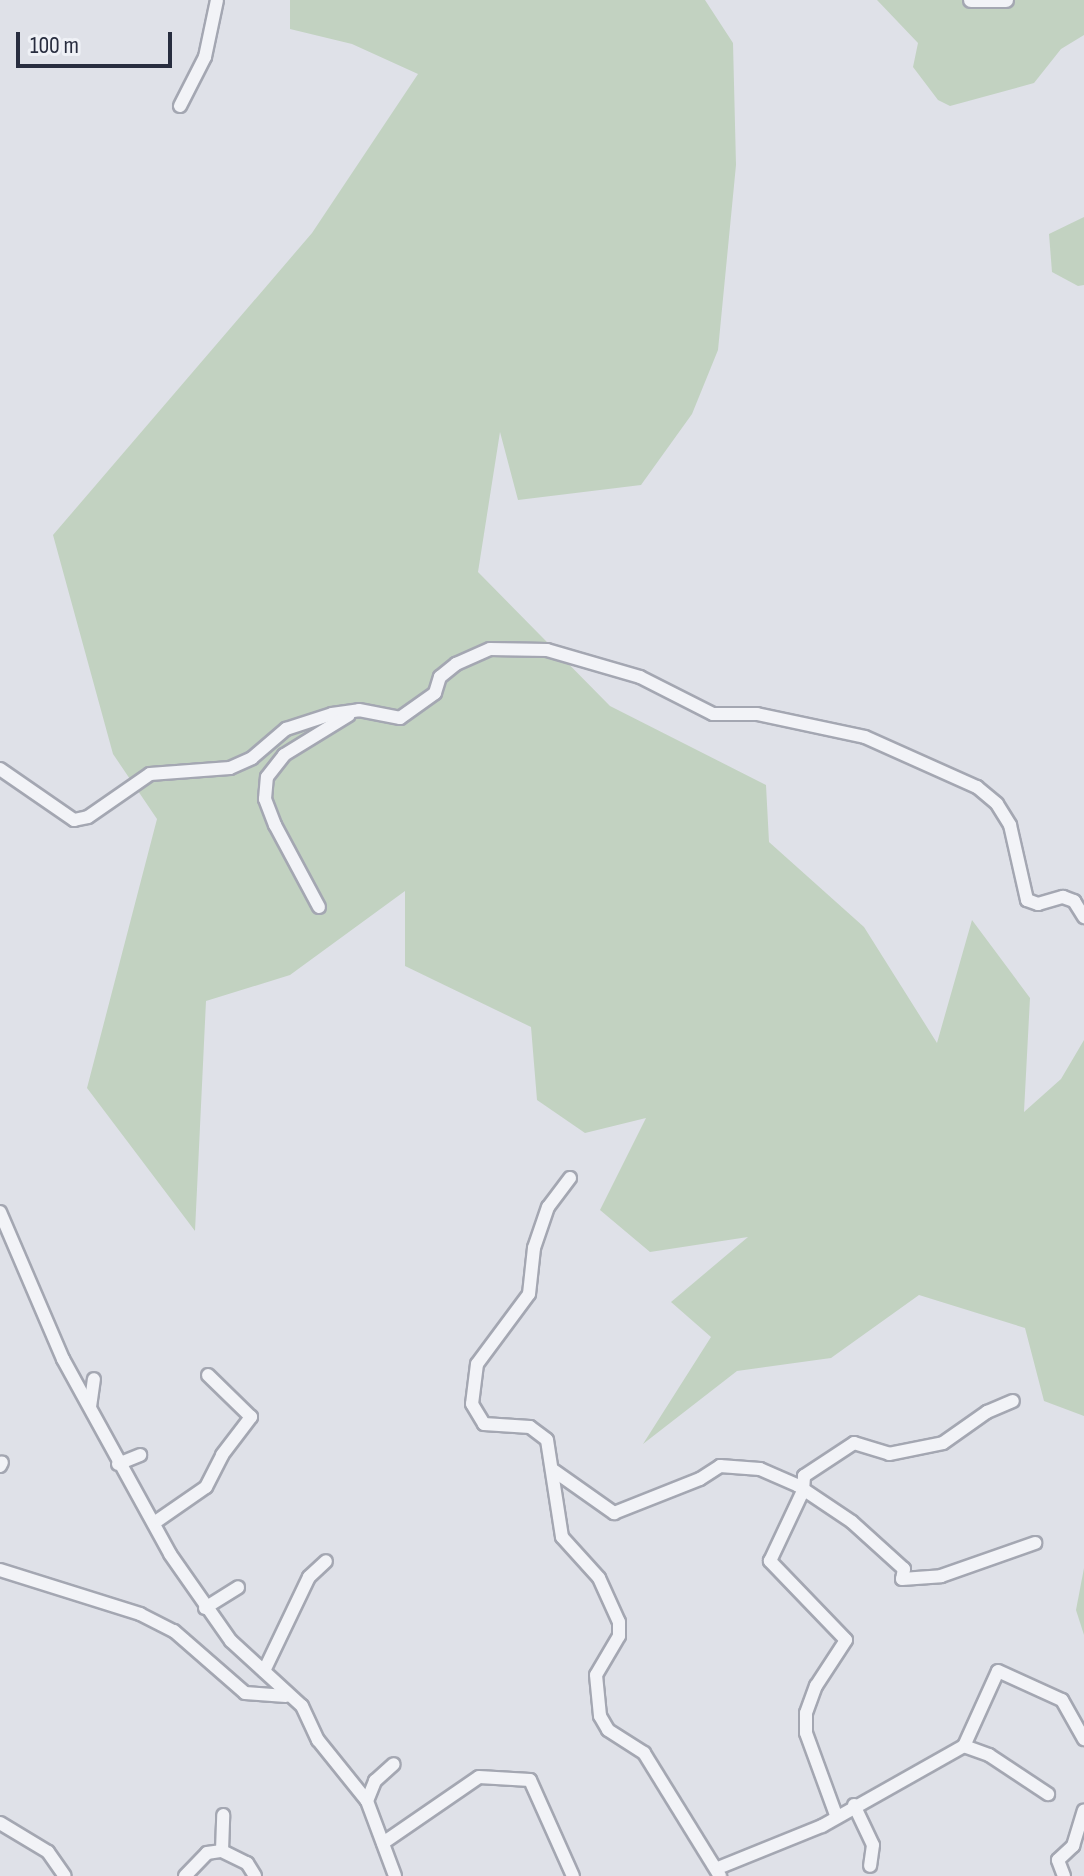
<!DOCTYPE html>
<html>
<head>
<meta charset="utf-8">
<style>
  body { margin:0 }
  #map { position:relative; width:1084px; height:1876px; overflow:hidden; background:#dfe1e8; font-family:"Sofia Sans Condensed",sans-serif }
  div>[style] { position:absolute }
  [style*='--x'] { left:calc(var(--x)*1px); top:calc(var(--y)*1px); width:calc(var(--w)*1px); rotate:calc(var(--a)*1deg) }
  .green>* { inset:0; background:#c2d2c1 }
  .roads { filter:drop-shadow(2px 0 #a4a7b2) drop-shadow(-2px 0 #a4a7b2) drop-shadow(0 2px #a4a7b2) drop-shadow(0 -2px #a4a7b2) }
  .minor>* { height:12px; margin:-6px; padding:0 6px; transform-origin:6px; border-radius:6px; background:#f2f3f7 }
  .tertiary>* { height:14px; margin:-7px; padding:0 7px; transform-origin:7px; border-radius:7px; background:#f2f3f7 }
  span { translate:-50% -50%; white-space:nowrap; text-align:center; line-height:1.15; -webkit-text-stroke:8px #eff1f6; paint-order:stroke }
  .scale { position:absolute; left:16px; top:32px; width:156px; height:36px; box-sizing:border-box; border:4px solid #282d3f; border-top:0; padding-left:10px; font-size:24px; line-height:28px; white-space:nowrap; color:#282d3f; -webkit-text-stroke:6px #eff1f6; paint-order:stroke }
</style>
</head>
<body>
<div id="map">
  <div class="green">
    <i style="clip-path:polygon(290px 0,705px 0,733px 43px,736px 165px,718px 350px,692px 414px,641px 485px,518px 500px,500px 432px,478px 572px,610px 706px,766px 785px,769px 842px,864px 927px,937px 1043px,972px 920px,1030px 998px,1024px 1112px,1061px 1079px,1084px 1040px,1084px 1416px,1044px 1401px,1025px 1328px,919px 1295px,831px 1358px,737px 1371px,643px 1444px,711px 1337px,671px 1302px,748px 1237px,650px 1252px,600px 1210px,646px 1118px,585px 1133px,537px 1100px,531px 1027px,405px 966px,405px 891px,290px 975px,206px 1001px,195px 1231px,87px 1088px,157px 819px,113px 754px,53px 535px,312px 233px,418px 74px,352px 44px,290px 29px)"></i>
    <i style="clip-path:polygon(877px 0,1084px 0,1084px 35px,1061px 49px,1034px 83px,950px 106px,938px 100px,913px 67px,918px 43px)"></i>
    <i style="clip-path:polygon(1084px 217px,1084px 285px,1078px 286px,1052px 272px,1049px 234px)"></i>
    <i style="clip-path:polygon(1084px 1568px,1084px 1635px,1076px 1610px)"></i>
  </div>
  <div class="roads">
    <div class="minor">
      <i style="--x:180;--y:106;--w:55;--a:-63"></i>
      <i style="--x:205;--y:57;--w:58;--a:-78.1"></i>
      <i style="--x:0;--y:769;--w:90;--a:34.6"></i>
      <i style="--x:74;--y:820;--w:14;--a:-12"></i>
      <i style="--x:88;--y:817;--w:75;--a:-34.7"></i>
      <i style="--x:150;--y:774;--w:80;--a:-4.3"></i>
      <i style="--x:230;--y:768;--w:24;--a:-24"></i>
      <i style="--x:252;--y:758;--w:45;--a:-40.5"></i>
      <i style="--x:286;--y:729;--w:48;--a:-18.1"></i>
      <i style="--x:332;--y:714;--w:27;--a:-8"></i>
      <i style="--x:359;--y:710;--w:42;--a:11"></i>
      <i style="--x:400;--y:718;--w:43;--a:-35.5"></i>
      <i style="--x:435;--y:693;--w:17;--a:-73"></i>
      <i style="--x:440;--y:677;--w:21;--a:-39"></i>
      <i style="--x:456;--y:664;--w:37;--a:-24"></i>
      <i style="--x:490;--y:649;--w:57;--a:1"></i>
      <i style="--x:547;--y:650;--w:97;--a:16.2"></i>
      <i style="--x:640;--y:677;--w:82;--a:26.9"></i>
      <i style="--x:713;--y:714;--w:44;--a:0"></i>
      <i style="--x:757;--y:714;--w:110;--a:12"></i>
      <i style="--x:865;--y:737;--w:123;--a:24.1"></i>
      <i style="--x:977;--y:787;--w:26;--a:40"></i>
      <i style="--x:997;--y:804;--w:25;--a:58"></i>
      <i style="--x:1010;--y:825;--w:77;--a:77.2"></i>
      <i style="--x:1027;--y:900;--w:12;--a:20"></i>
      <i style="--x:1038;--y:904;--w:26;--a:-16"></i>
      <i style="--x:1063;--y:897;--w:12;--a:20"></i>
      <i style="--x:1074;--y:901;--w:19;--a:58"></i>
      <i style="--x:319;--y:907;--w:93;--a:-118.2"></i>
      <i style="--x:275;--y:825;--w:28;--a:-111"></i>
      <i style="--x:265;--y:799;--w:22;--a:-85"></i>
      <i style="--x:267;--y:777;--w:28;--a:-52"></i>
      <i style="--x:284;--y:755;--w:76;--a:-31.6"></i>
      <i style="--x:570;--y:1178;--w:36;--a:127"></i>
      <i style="--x:548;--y:1207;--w:43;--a:108.9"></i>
      <i style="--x:534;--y:1248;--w:46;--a:96.2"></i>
      <i style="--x:529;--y:1294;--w:87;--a:126.6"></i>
      <i style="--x:477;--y:1364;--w:40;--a:97.1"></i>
      <i style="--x:472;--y:1404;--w:23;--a:59"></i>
      <i style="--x:484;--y:1424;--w:46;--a:3.7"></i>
      <i style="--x:530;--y:1427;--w:21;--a:37"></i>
      <i style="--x:547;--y:1440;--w:98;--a:81.2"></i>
      <i style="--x:562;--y:1537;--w:55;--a:47.9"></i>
      <i style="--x:599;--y:1578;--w:48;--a:65.6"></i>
      <i style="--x:619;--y:1622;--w:14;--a:90"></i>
      <i style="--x:619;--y:1636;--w:45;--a:120.5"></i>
      <i style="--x:596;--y:1675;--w:41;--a:84.4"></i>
      <i style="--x:600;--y:1716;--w:16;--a:60"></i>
      <i style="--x:608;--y:1730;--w:43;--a:32.6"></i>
      <i style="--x:644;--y:1753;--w:145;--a:58.3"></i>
      <i style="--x:0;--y:1212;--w:160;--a:66.8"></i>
      <i style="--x:63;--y:1359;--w:222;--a:61.2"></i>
      <i style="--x:170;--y:1554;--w:106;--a:55"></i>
      <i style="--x:231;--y:1641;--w:96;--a:42.5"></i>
      <i style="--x:302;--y:1706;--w:38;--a:65"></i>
      <i style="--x:318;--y:1740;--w:78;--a:51.2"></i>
      <i style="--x:367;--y:1801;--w:80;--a:69.5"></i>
      <i style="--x:90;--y:1407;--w:28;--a:-82"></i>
      <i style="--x:118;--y:1464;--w:24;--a:-22"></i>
      <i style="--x:0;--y:1466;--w:4;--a:-63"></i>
      <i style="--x:553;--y:1470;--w:75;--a:35.2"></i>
      <i style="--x:614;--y:1513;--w:92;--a:-21.6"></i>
      <i style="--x:700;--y:1479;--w:24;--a:-33"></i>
      <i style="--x:720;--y:1466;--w:40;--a:4.3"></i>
      <i style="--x:760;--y:1469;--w:40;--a:23.4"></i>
      <i style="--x:797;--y:1485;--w:66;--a:33.9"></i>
      <i style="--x:852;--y:1522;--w:70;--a:42.1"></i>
      <i style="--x:904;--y:1569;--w:10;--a:101"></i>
      <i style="--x:902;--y:1579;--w:39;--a:-4"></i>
      <i style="--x:941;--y:1576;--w:100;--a:-19.3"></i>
      <i style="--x:154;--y:1523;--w:63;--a:-34.7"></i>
      <i style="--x:206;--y:1487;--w:36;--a:-63"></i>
      <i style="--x:222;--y:1455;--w:48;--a:-52.7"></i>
      <i style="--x:251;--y:1417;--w:60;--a:-135.7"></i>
      <i style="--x:0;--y:1570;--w:147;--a:17.4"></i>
      <i style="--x:140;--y:1614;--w:38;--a:27"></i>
      <i style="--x:174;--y:1631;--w:94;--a:41.1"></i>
      <i style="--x:245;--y:1693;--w:41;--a:4.2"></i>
      <i style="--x:205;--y:1608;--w:39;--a:-32"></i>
      <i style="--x:264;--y:1671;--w:104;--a:-64.4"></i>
      <i style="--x:309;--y:1577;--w:23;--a:-43"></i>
      <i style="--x:964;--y:1746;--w:27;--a:20"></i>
      <i style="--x:989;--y:1755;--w:71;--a:33.5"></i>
      <i style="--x:367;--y:1801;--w:22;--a:-68"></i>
      <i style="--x:375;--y:1781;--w:25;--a:-42"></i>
      <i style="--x:854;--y:1805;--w:44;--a:64.6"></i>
      <i style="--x:873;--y:1845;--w:21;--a:98"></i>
      <i style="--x:836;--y:1815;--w:87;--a:-110.1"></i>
      <i style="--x:806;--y:1733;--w:20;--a:-90"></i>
      <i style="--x:806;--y:1713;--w:29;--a:-70"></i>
      <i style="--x:816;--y:1686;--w:55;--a:-56.9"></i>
      <i style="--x:846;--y:1640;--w:110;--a:-133.9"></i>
      <i style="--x:770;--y:1561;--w:77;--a:-64.8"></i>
      <i style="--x:803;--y:1491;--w:15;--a:-86"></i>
      <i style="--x:804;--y:1476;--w:60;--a:-33.4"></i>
      <i style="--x:854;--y:1443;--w:37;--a:17"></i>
      <i style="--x:889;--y:1454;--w:55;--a:-11.5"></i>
      <i style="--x:943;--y:1443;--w:54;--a:-35.2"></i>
      <i style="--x:987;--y:1412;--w:28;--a:-23"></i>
      <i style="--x:0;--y:1823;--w:56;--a:31.1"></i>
      <i style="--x:48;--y:1852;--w:29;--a:55"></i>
      <i style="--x:383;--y:1843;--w:116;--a:-34.5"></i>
      <i style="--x:479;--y:1777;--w:51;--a:3.4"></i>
      <i style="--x:530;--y:1780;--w:105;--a:65.9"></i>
      <i style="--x:222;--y:1851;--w:36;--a:-88"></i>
      <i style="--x:718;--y:1868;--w:112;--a:-22"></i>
      <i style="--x:822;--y:1826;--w:163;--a:-29.4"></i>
      <i style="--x:964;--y:1746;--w:82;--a:-65.6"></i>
      <i style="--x:998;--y:1671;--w:70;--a:24.4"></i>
      <i style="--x:1062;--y:1700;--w:45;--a:60.6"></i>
      <i style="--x:185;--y:1876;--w:32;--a:-46"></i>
      <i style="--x:207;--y:1853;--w:15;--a:-8"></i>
      <i style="--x:222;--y:1851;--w:28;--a:26"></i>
      <i style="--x:247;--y:1863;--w:15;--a:58"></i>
      <i style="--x:1064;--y:1876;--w:17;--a:-111"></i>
      <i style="--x:1058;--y:1860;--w:21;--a:-43"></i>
      <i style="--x:1073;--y:1846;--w:37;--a:-73"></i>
    </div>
    <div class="tertiary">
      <i style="--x:971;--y:0;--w:35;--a:0"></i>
    </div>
  </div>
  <div class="scale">100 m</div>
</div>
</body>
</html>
